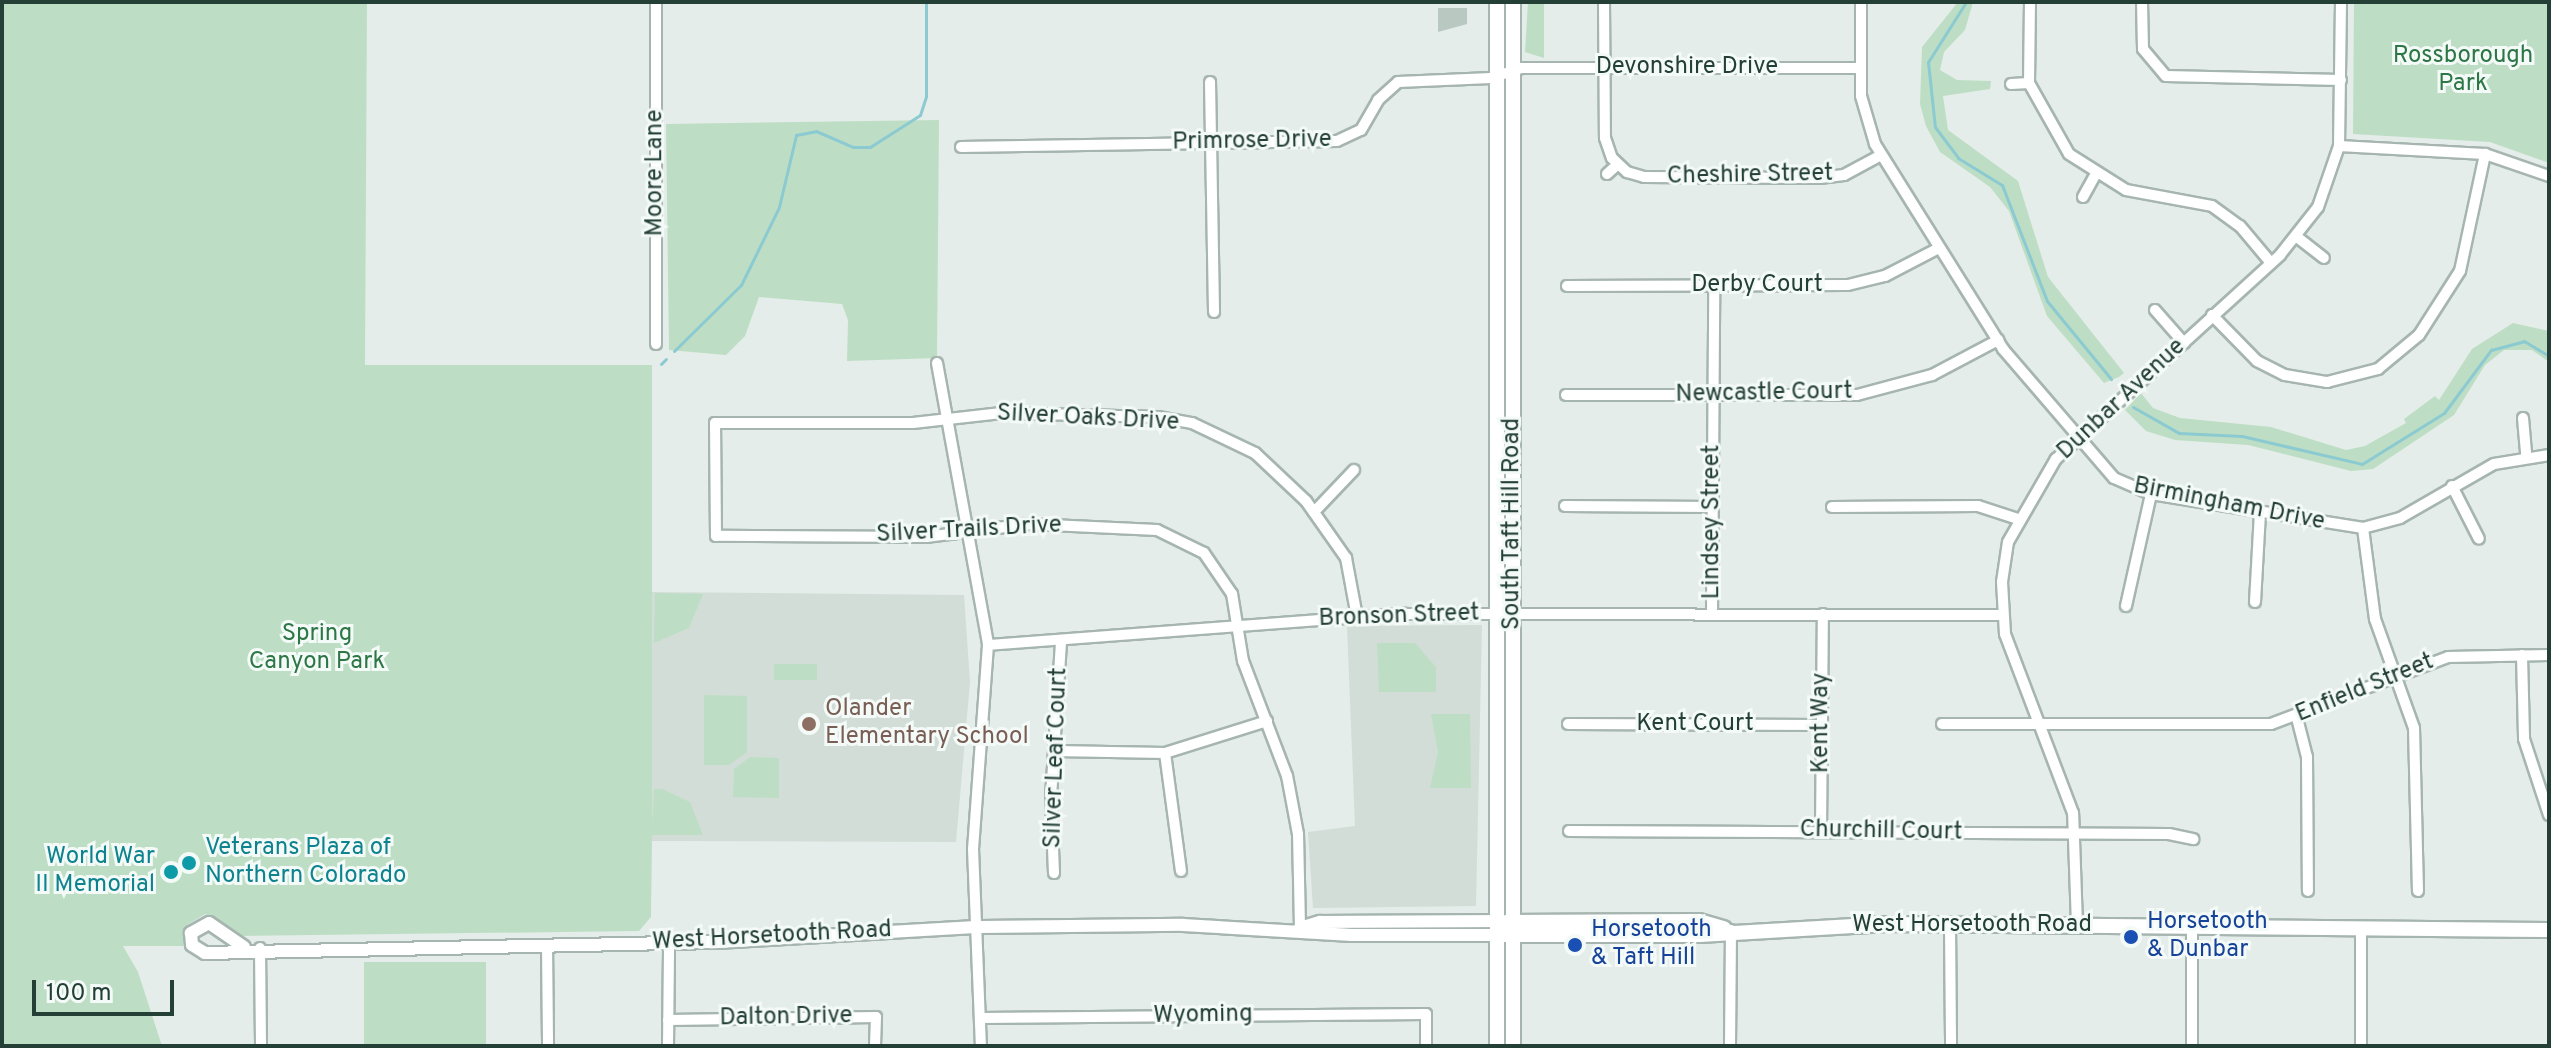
<!DOCTYPE html>
<html>
<head>
<meta charset="utf-8">
<style>
  body { margin:0 }
  #map { position:relative; width:2551px; height:1048px; overflow:hidden; background:#e4ede9; font-family:Overpass,sans-serif }
  div>[style] { position:absolute }
  [style*='--x'] { left:calc(var(--x)*1px); top:calc(var(--y)*1px); width:calc(var(--w)*1px); rotate:calc(var(--a)*1deg) }
  .built>* { inset:0; background:#d2ddd7 }
  .green>* { inset:0; background:#bddec4; transform-origin:0 0 }
  .stream>* { height:3px; margin:-1.5px; padding:0 1.5px; transform-origin:1.5px; border-radius:1.5px; background:#8ccad2 }
  .building>* { inset:0; background:#b9c8c1 }
  .roads { filter:drop-shadow(2px 0 #a6b5b0) drop-shadow(-2px 0 #a6b5b0) drop-shadow(0 2px #a6b5b0) drop-shadow(0 -2px #a6b5b0) }
  .minor>* { height:10px; margin:-5px; padding:0 5px; transform-origin:5px; border-radius:5px; background:#fff }
  .tertiary>* { height:12px; margin:-6px; padding:0 6px; transform-origin:6px; border-radius:6px; background:#fff }
  .secondary>* { height:14px; margin:-7px; padding:0 7px; transform-origin:7px; border-radius:7px; background:#fff }
  .dots>* { width:22px; height:22px; translate:-50% -50%; box-sizing:border-box; border:4px solid #f4faf7; border-radius:50% }
  span { translate:-50% -50%; white-space:nowrap; text-align:center; line-height:1.15; -webkit-text-stroke:6px #f4faf7; paint-order:stroke }
  .park-label { font-size:24px; color:#2d7646 }
  .street-label { font-size:24px; color:#233f36 }
  .education-label { font-size:24px; color:#785e54 }
  .left { translate:0 -50%; text-align:left }
  .culture-label { font-size:24px; color:#0d838f }
  .right { translate:-100% -50%; text-align:right }
  .transit-label { font-size:24px; color:#164399 }
  .frame { position:absolute; inset:0; border:4px solid #233f36; pointer-events:none }
  .scale { position:absolute; left:32px; top:980px; width:142px; height:36px; box-sizing:border-box; border:4px solid #233f36; border-top:0; padding-left:10px; font-size:24px; line-height:28px; white-space:nowrap; color:#233f36; -webkit-text-stroke:6px #f4faf7; paint-order:stroke }
</style>
</head>
<body>
<div id="map">
  <div class="built">
    <i style="clip-path:polygon(652px 592px,964px 595px,970px 682px,956px 842px,652px 841px)"></i>
    <i style="clip-path:polygon(1482px 625px,1476px 906px,1313px 908px,1308px 832px,1355px 826px,1347px 626px)"></i>
  </div>
  <div class="green">
    <i style="clip-path:polygon(2px 2px,367px 2px,365px 365px,652px 365px,652px 828px,654px 789px,662px 789px,690px 802px,703px 835px,652px 835px,651px 917px,639px 931px,239px 936px,205px 914px,184px 927px,184px 946px,123px 946px,138px 972px,162px 1046px,2px 1046px)"></i>
    <i style="clip-path:polygon(1528px 2px,1544px 2px,1544px 58px,1525px 52px)"></i>
    <i style="clip-path:polygon(1958px 2px,1973px 2px,1965px 30px,1944px 52px,1940px 70px,1957px 80px,1991px 81px,1990px 89px,1943px 96px,1948px 130px,2018px 181px,2048px 277px,2124px 373px,2119px 377px,2104px 383px,2047px 316px,2009px 211px,1990px 187px,1940px 152px,1926px 126px,1920px 104px,1922px 47px)"></i>
    <i style="clip-path:polygon(2354px 2px,2549px 2px,2549px 163px,2490px 142px,2353px 134px)"></i>
    <i style="clip-path:polygon(939px 120px,937px 358px,847px 361px,848px 320px,842px 304px,759px 297px,745px 336px,726px 355px,669px 350px,666px 124px)"></i>
    <i style="clip-path:polygon(2513px 323px,2549px 331px,2549px 362px,2532px 350px,2504px 350px,2485px 365px,2454px 415px,2373px 469px,2351px 471px,2248px 445px,2175px 440px,2146px 431px,2125px 410px,2141px 393px,2153px 408px,2180px 418px,2271px 427px,2346px 450px,2365px 446px,2406px 423px,2404px 419px,2435px 396px,2439px 400px,2472px 349px)"></i>
    <i style="clip-path:polygon(655px 593px,703px 594px,689px 628px,654px 643px)"></i>
    <i style="clip-path:polygon(1377px 643px,1415px 643px,1436px 667px,1436px 692px,1379px 692px)"></i>
    <i style="left:774px;top:664px;width:43px;height:16px"></i>
    <i style="clip-path:polygon(704px 695px,747px 696px,747px 752px,729px 765px,704px 765px)"></i>
    <i style="clip-path:polygon(1431px 714px,1470px 714px,1471px 788px,1430px 788px,1438px 752px)"></i>
    <i style="clip-path:polygon(750px 757px,779px 758px,779px 798px,733px 797px,734px 769px)"></i>
    <i style="left:486px;top:962px;width:84px;height:122px;rotate:90deg"></i>
  </div>
  <div class="stream">
    <i style="--x:1966;--y:2;--w:71;--a:122.3"></i>
    <i style="--x:1928;--y:62;--w:65;--a:83.9"></i>
    <i style="--x:1935;--y:127;--w:39;--a:53"></i>
    <i style="--x:1958;--y:158;--w:52;--a:31.5"></i>
    <i style="--x:2002;--y:185;--w:124;--a:68.8"></i>
    <i style="--x:2047;--y:301;--w:101;--a:50.6"></i>
    <i style="--x:674;--y:351;--w:94;--a:-44.6"></i>
    <i style="--x:741;--y:285;--w:87;--a:-64"></i>
    <i style="--x:779;--y:207;--w:74;--a:-76.7"></i>
    <i style="--x:796;--y:135;--w:20;--a:-11"></i>
    <i style="--x:816;--y:131;--w:40;--a:23.4"></i>
    <i style="--x:853;--y:147;--w:17;--a:0"></i>
    <i style="--x:870;--y:147;--w:59;--a:-32.6"></i>
    <i style="--x:920;--y:115;--w:20;--a:-72"></i>
    <i style="--x:926;--y:96;--w:94;--a:-90"></i>
    <i style="--x:661;--y:364;--w:7;--a:-45"></i>
    <i style="--x:2133;--y:407;--w:53;--a:29.5"></i>
    <i style="--x:2179;--y:433;--w:63;--a:2.7"></i>
    <i style="--x:2242;--y:436;--w:123;--a:13.1"></i>
    <i style="--x:2362;--y:464;--w:97;--a:-31.9"></i>
    <i style="--x:2444;--y:413;--w:79;--a:-53.3"></i>
    <i style="--x:2491;--y:350;--w:34;--a:-15"></i>
    <i style="--x:2524;--y:341;--w:29;--a:31"></i>
  </div>
  <div class="building">
    <i style="clip-path:polygon(1438px 8px,1467px 8px,1467px 24px,1438px 32px)"></i>
  </div>
  <div class="roads">
    <div class="minor">
      <i style="--x:656;--y:2;--w:342;--a:90"></i>
      <i style="--x:1604;--y:2;--w:136;--a:89.6"></i>
      <i style="--x:1605;--y:138;--w:21;--a:71"></i>
      <i style="--x:1612;--y:158;--w:21;--a:43"></i>
      <i style="--x:1627;--y:172;--w:18;--a:16"></i>
      <i style="--x:1644;--y:177;--w:176;--a:0.3"></i>
      <i style="--x:1820;--y:178;--w:24;--a:-7"></i>
      <i style="--x:1844;--y:175;--w:42;--a:-28.4"></i>
      <i style="--x:1861;--y:2;--w:94;--a:90"></i>
      <i style="--x:1861;--y:96;--w:50;--a:73.7"></i>
      <i style="--x:1875;--y:144;--w:242;--a:58"></i>
      <i style="--x:2003;--y:349;--w:170;--a:49.3"></i>
      <i style="--x:2114;--y:478;--w:40;--a:23.4"></i>
      <i style="--x:2151;--y:494;--w:215;--a:9.1"></i>
      <i style="--x:2363;--y:528;--w:38;--a:-15"></i>
      <i style="--x:2400;--y:518;--w:108;--a:-29.9"></i>
      <i style="--x:2494;--y:464;--w:56;--a:-9.3"></i>
      <i style="--x:2030;--y:2;--w:81;--a:90.7"></i>
      <i style="--x:2029;--y:83;--w:81;--a:60.6"></i>
      <i style="--x:2069;--y:154;--w:67;--a:32.3"></i>
      <i style="--x:2126;--y:190;--w:87;--a:10.5"></i>
      <i style="--x:2212;--y:206;--w:34;--a:36"></i>
      <i style="--x:2240;--y:226;--w:48;--a:50"></i>
      <i style="--x:2142;--y:2;--w:47;--a:88.8"></i>
      <i style="--x:2143;--y:49;--w:35;--a:50"></i>
      <i style="--x:2166;--y:76;--w:175;--a:1.3"></i>
      <i style="--x:1210;--y:82;--w:230;--a:89"></i>
      <i style="--x:2011;--y:84;--w:18;--a:-3"></i>
      <i style="--x:2339;--y:146;--w:146;--a:3.1"></i>
      <i style="--x:2485;--y:154;--w:68;--a:19"></i>
      <i style="--x:961;--y:147;--w:376;--a:-0.9"></i>
      <i style="--x:1337;--y:141;--w:26;--a:-25"></i>
      <i style="--x:1361;--y:130;--w:34;--a:-60"></i>
      <i style="--x:1378;--y:100;--w:27;--a:-42"></i>
      <i style="--x:1398;--y:82;--w:93;--a:-2.5"></i>
      <i style="--x:1491;--y:78;--w:32;--a:-18"></i>
      <i style="--x:1521;--y:68;--w:340;--a:0"></i>
      <i style="--x:1607;--y:174;--w:13;--a:-42"></i>
      <i style="--x:2083;--y:197;--w:25;--a:-61"></i>
      <i style="--x:2297;--y:237;--w:34;--a:38"></i>
      <i style="--x:1567;--y:286;--w:281;--a:-0.2"></i>
      <i style="--x:1848;--y:285;--w:38;--a:-14"></i>
      <i style="--x:1885;--y:276;--w:61;--a:-27.4"></i>
      <i style="--x:2155;--y:310;--w:44;--a:48.7"></i>
      <i style="--x:2212;--y:315;--w:64;--a:45.6"></i>
      <i style="--x:2257;--y:361;--w:31;--a:27"></i>
      <i style="--x:2285;--y:375;--w:43;--a:9.5"></i>
      <i style="--x:2327;--y:382;--w:53;--a:-14.3"></i>
      <i style="--x:2378;--y:369;--w:53;--a:-39.7"></i>
      <i style="--x:2419;--y:335;--w:76;--a:-57.4"></i>
      <i style="--x:2460;--y:271;--w:120;--a:-77.9"></i>
      <i style="--x:937;--y:363;--w:287;--a:79.7"></i>
      <i style="--x:988;--y:645;--w:205;--a:94.2"></i>
      <i style="--x:973;--y:849;--w:197;--a:87.7"></i>
      <i style="--x:1566;--y:395;--w:291;--a:0"></i>
      <i style="--x:1857;--y:395;--w:78;--a:-14.9"></i>
      <i style="--x:1932;--y:375;--w:75;--a:-27.9"></i>
      <i style="--x:2523;--y:418;--w:38;--a:85"></i>
      <i style="--x:2452;--y:486;--w:59;--a:63"></i>
      <i style="--x:1565;--y:506;--w:148;--a:0.4"></i>
      <i style="--x:1832;--y:507;--w:146;--a:-0.4"></i>
      <i style="--x:1978;--y:506;--w:42;--a:18"></i>
      <i style="--x:1314;--y:512;--w:58;--a:-46.4"></i>
      <i style="--x:2363;--y:528;--w:92;--a:82.5"></i>
      <i style="--x:2375;--y:619;--w:116;--a:70.3"></i>
      <i style="--x:2414;--y:728;--w:163;--a:88.6"></i>
      <i style="--x:2255;--y:602;--w:89;--a:-86.8"></i>
      <i style="--x:2126;--y:606;--w:115;--a:-77.4"></i>
      <i style="--x:1712;--y:614;--w:327;--a:-89.6"></i>
      <i style="--x:988;--y:645;--w:417;--a:-4.3"></i>
      <i style="--x:1404;--y:614;--w:598;--a:0.1"></i>
      <i style="--x:2522;--y:655;--w:84;--a:88.6"></i>
      <i style="--x:2524;--y:739;--w:80;--a:71.8"></i>
      <i style="--x:2297;--y:718;--w:40;--a:75.6"></i>
      <i style="--x:2307;--y:757;--w:134;--a:89.6"></i>
      <i style="--x:1568;--y:724;--w:254;--a:0.2"></i>
      <i style="--x:1942;--y:724;--w:329;--a:0"></i>
      <i style="--x:2271;--y:724;--w:189;--a:-20.7"></i>
      <i style="--x:2448;--y:657;--w:101;--a:-1.1"></i>
      <i style="--x:1055;--y:751;--w:110;--a:1"></i>
      <i style="--x:1165;--y:753;--w:107;--a:-17.4"></i>
      <i style="--x:1165;--y:753;--w:119;--a:82.3"></i>
      <i style="--x:1569;--y:831;--w:600;--a:0.29"></i>
      <i style="--x:2169;--y:834;--w:25;--a:12"></i>
      <i style="--x:1821;--y:831;--w:217;--a:-89.5"></i>
      <i style="--x:1054;--y:873;--w:76;--a:-92.3"></i>
      <i style="--x:1051;--y:797;--w:154;--a:-86.3"></i>
      <i style="--x:1950;--y:925;--w:121;--a:89.5"></i>
      <i style="--x:2077;--y:925;--w:112;--a:-92"></i>
      <i style="--x:2073;--y:813;--w:191;--a:-110.8"></i>
      <i style="--x:2005;--y:634;--w:52;--a:-93.3"></i>
      <i style="--x:2002;--y:582;--w:40;--a:-81.5"></i>
      <i style="--x:2008;--y:542;--w:96;--a:-60"></i>
      <i style="--x:2056;--y:459;--w:303;--a:-42.3"></i>
      <i style="--x:2280;--y:255;--w:61;--a:-51.6"></i>
      <i style="--x:2318;--y:207;--w:65;--a:-71"></i>
      <i style="--x:2339;--y:146;--w:144;--a:-89.2"></i>
      <i style="--x:2192;--y:926;--w:120;--a:90"></i>
      <i style="--x:2361;--y:927;--w:119;--a:90"></i>
      <i style="--x:1300;--y:928;--w:94;--a:-91.2"></i>
      <i style="--x:1298;--y:834;--w:59;--a:-100.7"></i>
      <i style="--x:1287;--y:776;--w:123;--a:-110.9"></i>
      <i style="--x:1243;--y:661;--w:68;--a:-99.3"></i>
      <i style="--x:1232;--y:594;--w:50;--a:-124.3"></i>
      <i style="--x:1204;--y:553;--w:52;--a:-153.9"></i>
      <i style="--x:1157;--y:530;--w:128;--a:-177.3"></i>
      <i style="--x:1029;--y:524;--w:104;--a:172.8"></i>
      <i style="--x:926;--y:537;--w:210;--a:-179.7"></i>
      <i style="--x:716;--y:536;--w:113;--a:-90.5"></i>
      <i style="--x:715;--y:423;--w:198;--a:0"></i>
      <i style="--x:913;--y:423;--w:89;--a:-6.5"></i>
      <i style="--x:1001;--y:413;--w:157;--a:1.5"></i>
      <i style="--x:1158;--y:417;--w:35;--a:10"></i>
      <i style="--x:1192;--y:423;--w:70;--a:25.5"></i>
      <i style="--x:1255;--y:453;--w:70;--a:43.3"></i>
      <i style="--x:1306;--y:501;--w:70;--a:54.9"></i>
      <i style="--x:1346;--y:558;--w:60;--a:79.4"></i>
      <i style="--x:547;--y:945;--w:101;--a:89.4"></i>
      <i style="--x:260;--y:948;--w:98;--a:89.4"></i>
      <i style="--x:981;--y:1018;--w:445;--a:-0.5"></i>
      <i style="--x:1426;--y:1014;--w:32;--a:90"></i>
      <i style="--x:668;--y:1020;--w:208;--a:-0.8"></i>
      <i style="--x:876;--y:1017;--w:29;--a:92"></i>
      <i style="--x:668;--y:1046;--w:103;--a:-89.4"></i>
      <i style="--x:1730;--y:1046;--w:116;--a:-89.5"></i>
    </div>
    <div class="tertiary">
      <i style="--x:1300;--y:928;--w:21;--a:-17"></i>
      <i style="--x:1320;--y:922;--w:177;--a:-0.3"></i>
      <i style="--x:244;--y:947;--w:42;--a:-145.6"></i>
      <i style="--x:209;--y:923;--w:21;--a:151"></i>
      <i style="--x:191;--y:933;--w:12;--a:85"></i>
      <i style="--x:192;--y:945;--w:15;--a:32"></i>
      <i style="--x:205;--y:953;--w:512;--a:-1.23"></i>
      <i style="--x:717;--y:942;--w:263;--a:-3.3"></i>
      <i style="--x:980;--y:927;--w:203;--a:-0.6"></i>
      <i style="--x:1183;--y:925;--w:169;--a:3.4"></i>
      <i style="--x:1352;--y:935;--w:145;--a:0"></i>
    </div>
    <div class="secondary">
      <i style="--x:1497;--y:2;--w:1044;--a:90"></i>
      <i style="--x:1513;--y:2;--w:1044;--a:90"></i>
      <i style="--x:1506;--y:922;--w:193;--a:-0.3"></i>
      <i style="--x:1699;--y:921;--w:26;--a:16"></i>
      <i style="--x:1497;--y:935;--w:203;--a:0"></i>
      <i style="--x:1700;--y:935;--w:183;--a:-3.4"></i>
      <i style="--x:1883;--y:924;--w:666;--a:0.52"></i>
    </div>
  </div>
  <div class="dots">
    <i style="left:809px;top:724px;background:#8d6e63"></i>
    <i style="left:189px;top:863px;background:#0f9aa8"></i>
    <i style="left:171px;top:872px;background:#0f9aa8"></i>
    <i style="left:2131px;top:937px;background:#1a4fb4"></i>
    <i style="left:1575px;top:945px;background:#1a4fb4"></i>
  </div>
  <div class="park-label">
    <span style="left:2463px;top:71px">Rossborough<br>Park</span>
    <span style="left:317px;top:649px">Spring<br>Canyon Park</span>
  </div>
  <div class="street-label">
    <span style="left:1687px;top:68px">Devonshire Drive</span>
    <span style="left:1252px;top:142px;rotate:-1deg">Primrose Drive</span>
    <span style="left:656px;top:173px;rotate:-90deg">Moore Lane</span>
    <span style="left:1750px;top:176px;rotate:-1deg">Cheshire Street</span>
    <span style="left:1757px;top:286px">Derby Court</span>
    <span style="left:1764px;top:394px;rotate:-1deg">Newcastle Court</span>
    <span style="left:2122px;top:400px;rotate:-43deg">Dunbar Avenue</span>
    <span style="left:1088px;top:419px;rotate:3deg">Silver Oaks Drive</span>
    <span style="left:2229px;top:505px;rotate:11deg">Birmingham Drive</span>
    <span style="left:1713px;top:522px;rotate:-90deg">Lindsey Street</span>
    <span style="left:1513px;top:524px;rotate:-90deg">South Taft Hill Road</span>
    <span style="left:969px;top:531px;rotate:-3deg">Silver Trails Drive</span>
    <span style="left:1399px;top:617px;rotate:-2deg">Bronson Street</span>
    <span style="left:2365px;top:689px;rotate:-22deg">Enfield Street</span>
    <span style="left:1822px;top:723px;rotate:-90deg">Kent Way</span>
    <span style="left:1695px;top:725px">Kent Court</span>
    <span style="left:1057px;top:758px;rotate:-88deg">Silver Leaf Court</span>
    <span style="left:1881px;top:832px;rotate:1deg">Churchill Court</span>
    <span style="left:1972px;top:926px">West Horsetooth Road</span>
    <span style="left:772px;top:937px;rotate:-3deg">West Horsetooth Road</span>
    <span style="left:1203px;top:1016px;rotate:-1deg">Wyoming</span>
    <span style="left:786px;top:1018px;rotate:-1deg">Dalton Drive</span>
  </div>
  <div class="education-label">
    <span class="left" style="left:825px;top:724px">Olander<br>Elementary School</span>
  </div>
  <div class="culture-label">
    <span class="left" style="left:205px;top:863px">Veterans Plaza of<br>Northern Colorado</span>
    <span class="right" style="left:155px;top:872px">World War<br>II Memorial</span>
  </div>
  <div class="transit-label">
    <span class="left" style="left:2147px;top:937px">Horsetooth<br>&amp; Dunbar</span>
    <span class="left" style="left:1591px;top:945px">Horsetooth<br>&amp; Taft Hill</span>
  </div>
  <div class="frame"></div>
  <div class="scale">100 m</div>
</div>
</body>
</html>
